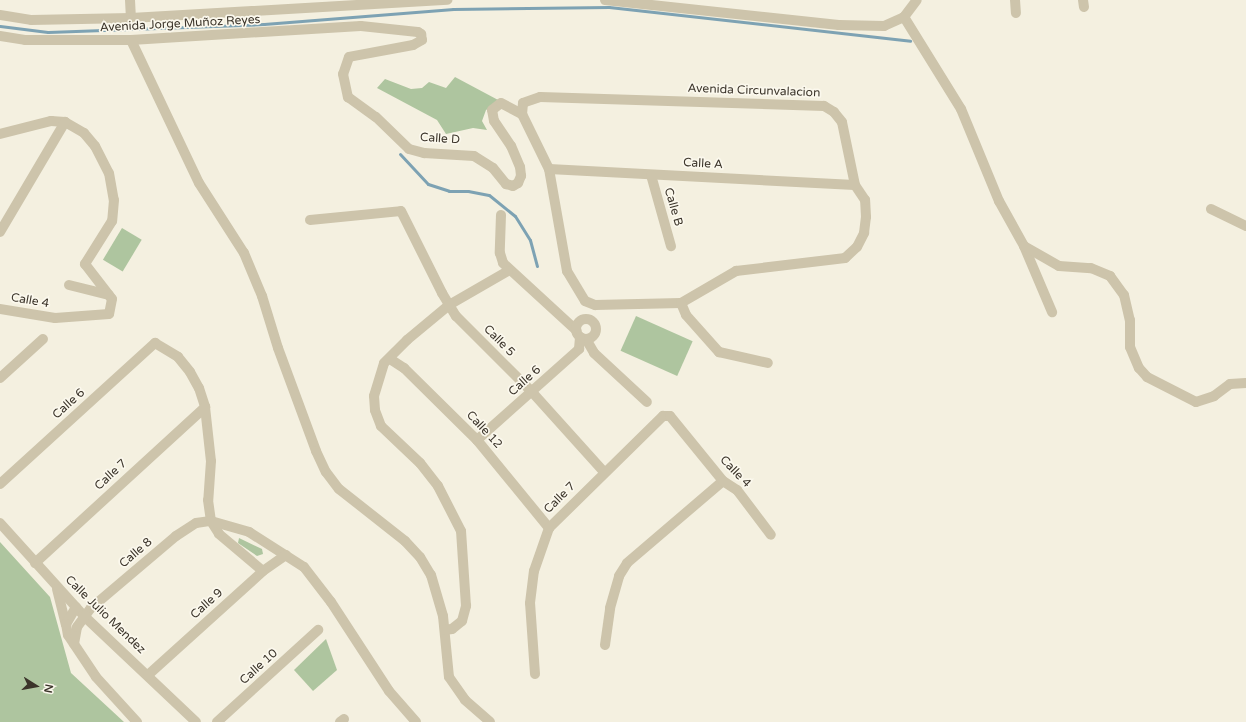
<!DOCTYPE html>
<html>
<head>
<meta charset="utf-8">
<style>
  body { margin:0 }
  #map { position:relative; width:1246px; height:722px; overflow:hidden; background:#f4f0e0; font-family:"Varela Round",sans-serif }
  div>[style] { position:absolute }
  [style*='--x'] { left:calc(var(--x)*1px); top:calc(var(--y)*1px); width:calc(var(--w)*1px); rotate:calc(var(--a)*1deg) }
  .green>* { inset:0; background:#aec59f; transform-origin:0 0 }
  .stream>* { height:3px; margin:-1.5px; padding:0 1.5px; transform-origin:1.5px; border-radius:1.5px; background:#7da2b3 }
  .minor>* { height:10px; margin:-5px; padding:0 5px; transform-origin:5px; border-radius:5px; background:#cdc4ab }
  .minor>.ring { margin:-5px; padding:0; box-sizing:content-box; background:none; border:10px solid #cdc4ab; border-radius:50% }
  span { translate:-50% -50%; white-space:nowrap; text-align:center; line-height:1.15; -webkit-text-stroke:3.5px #fbf8ed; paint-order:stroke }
  .street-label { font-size:12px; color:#3b342a }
  .north { position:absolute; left:16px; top:666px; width:40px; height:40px; -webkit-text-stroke:3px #fbf8ed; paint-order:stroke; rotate:101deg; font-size:11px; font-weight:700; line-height:16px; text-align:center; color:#3b342a }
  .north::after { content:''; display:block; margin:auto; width:14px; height:18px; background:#3b342a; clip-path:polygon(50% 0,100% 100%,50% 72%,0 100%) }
</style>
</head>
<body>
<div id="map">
  <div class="green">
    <i style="clip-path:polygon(455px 77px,500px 101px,486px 110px,482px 121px,487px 130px,473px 128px,446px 134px,437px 120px,377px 88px,385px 79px,411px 89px,422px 88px,429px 82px,446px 88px)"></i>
    <i style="left:122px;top:228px;width:23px;height:37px;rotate:31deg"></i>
    <i style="left:636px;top:316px;width:62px;height:38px;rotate:24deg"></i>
    <i style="clip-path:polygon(239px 538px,262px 549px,263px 554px,257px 556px,238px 543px)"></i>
    <i style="clip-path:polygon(0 542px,50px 597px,71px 673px,124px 722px,0 722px)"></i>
    <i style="clip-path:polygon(326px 639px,337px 670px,313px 691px,294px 670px)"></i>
  </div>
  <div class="stream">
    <i style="--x:0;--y:26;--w:48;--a:7.1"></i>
    <i style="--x:48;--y:32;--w:216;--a:-2.1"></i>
    <i style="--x:264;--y:24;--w:190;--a:-4.5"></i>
    <i style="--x:453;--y:9;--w:156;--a:-0.7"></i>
    <i style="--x:609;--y:7;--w:303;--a:6.4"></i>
    <i style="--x:400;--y:154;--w:41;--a:47"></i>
    <i style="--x:428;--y:184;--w:22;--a:18"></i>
    <i style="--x:449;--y:191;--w:19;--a:0"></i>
    <i style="--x:468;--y:191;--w:21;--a:11"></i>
    <i style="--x:489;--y:195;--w:33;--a:39"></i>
    <i style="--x:515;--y:216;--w:28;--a:58"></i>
    <i style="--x:530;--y:240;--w:27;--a:75"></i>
  </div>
  <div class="minor">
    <i style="--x:130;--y:0;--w:18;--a:87"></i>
    <i style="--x:605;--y:0;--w:235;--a:6.1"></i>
    <i style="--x:839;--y:25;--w:45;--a:1.3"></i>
    <i style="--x:884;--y:26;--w:22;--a:-24"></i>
    <i style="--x:904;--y:17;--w:21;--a:-53"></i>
    <i style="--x:1015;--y:0;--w:13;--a:86"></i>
    <i style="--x:1083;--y:0;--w:7;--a:82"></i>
    <i style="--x:0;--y:15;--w:31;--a:9"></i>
    <i style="--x:31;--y:20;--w:100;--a:-1.1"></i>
    <i style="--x:131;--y:18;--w:317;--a:-3.3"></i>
    <i style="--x:904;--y:17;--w:108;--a:58.2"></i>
    <i style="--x:961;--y:109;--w:100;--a:67.6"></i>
    <i style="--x:999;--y:201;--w:51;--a:60.9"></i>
    <i style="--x:1024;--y:246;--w:72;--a:67"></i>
    <i style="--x:0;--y:36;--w:25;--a:9"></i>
    <i style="--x:25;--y:40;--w:106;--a:0"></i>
    <i style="--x:131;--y:40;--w:230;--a:-3.5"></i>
    <i style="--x:361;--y:26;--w:57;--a:6"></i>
    <i style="--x:418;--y:32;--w:4;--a:34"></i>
    <i style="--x:421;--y:34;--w:6;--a:81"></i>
    <i style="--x:422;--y:40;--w:10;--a:151"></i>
    <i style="--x:413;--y:45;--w:65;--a:169.4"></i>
    <i style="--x:349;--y:57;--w:18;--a:109"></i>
    <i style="--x:343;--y:74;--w:24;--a:78"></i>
    <i style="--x:348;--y:97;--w:34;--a:36"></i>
    <i style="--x:376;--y:117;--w:46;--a:44.1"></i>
    <i style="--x:409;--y:149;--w:16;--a:15"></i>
    <i style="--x:424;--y:153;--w:50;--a:3.4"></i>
    <i style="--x:474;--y:156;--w:22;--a:32"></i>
    <i style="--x:493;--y:168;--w:21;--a:51"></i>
    <i style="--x:506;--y:184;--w:7;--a:16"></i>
    <i style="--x:513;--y:186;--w:6;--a:-31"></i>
    <i style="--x:518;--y:183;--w:8;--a:-67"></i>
    <i style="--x:521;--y:176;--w:9;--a:-96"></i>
    <i style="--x:520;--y:167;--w:23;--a:-113"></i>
    <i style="--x:511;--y:146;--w:30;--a:-124"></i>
    <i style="--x:494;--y:121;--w:11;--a:-100"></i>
    <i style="--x:492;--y:110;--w:11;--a:-38"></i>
    <i style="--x:501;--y:103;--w:24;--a:28"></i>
    <i style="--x:522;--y:114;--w:61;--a:63.9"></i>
    <i style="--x:549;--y:169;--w:104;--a:80"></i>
    <i style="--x:567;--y:271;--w:35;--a:59"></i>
    <i style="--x:585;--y:301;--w:11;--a:22"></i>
    <i style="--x:595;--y:305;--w:86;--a:-1.3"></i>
    <i style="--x:681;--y:303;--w:64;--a:-30.2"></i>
    <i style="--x:736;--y:271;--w:110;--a:-6.8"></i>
    <i style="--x:845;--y:258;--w:16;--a:-43"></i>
    <i style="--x:857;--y:247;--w:16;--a:-63"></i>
    <i style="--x:864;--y:233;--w:16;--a:-83"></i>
    <i style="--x:866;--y:217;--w:17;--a:-93"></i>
    <i style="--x:865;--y:200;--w:18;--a:-124"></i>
    <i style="--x:855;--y:185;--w:64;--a:-101.7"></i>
    <i style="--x:842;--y:122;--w:13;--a:-129"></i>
    <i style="--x:834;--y:112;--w:12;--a:-149"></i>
    <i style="--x:824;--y:106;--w:284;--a:-178.2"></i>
    <i style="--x:540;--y:97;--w:18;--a:161"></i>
    <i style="--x:523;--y:103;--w:11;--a:95"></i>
    <i style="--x:131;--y:40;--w:158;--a:64.6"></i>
    <i style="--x:199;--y:183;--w:83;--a:57.3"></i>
    <i style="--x:244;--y:253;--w:47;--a:67.3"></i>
    <i style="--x:262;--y:296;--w:54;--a:72.9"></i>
    <i style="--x:278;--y:348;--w:110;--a:69.7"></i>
    <i style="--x:316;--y:451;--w:23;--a:65"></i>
    <i style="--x:326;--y:472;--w:21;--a:53"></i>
    <i style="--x:339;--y:489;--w:84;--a:38.2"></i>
    <i style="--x:405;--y:541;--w:22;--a:47"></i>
    <i style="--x:420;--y:557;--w:21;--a:59"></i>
    <i style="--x:431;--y:575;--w:43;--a:73.7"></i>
    <i style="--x:443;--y:616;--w:61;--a:84.4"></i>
    <i style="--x:449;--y:677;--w:28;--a:55"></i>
    <i style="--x:465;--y:700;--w:33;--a:41"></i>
    <i style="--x:0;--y:134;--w:53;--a:-14.3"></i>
    <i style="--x:51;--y:121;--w:14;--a:4"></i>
    <i style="--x:65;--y:122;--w:22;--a:30"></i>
    <i style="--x:84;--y:133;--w:17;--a:50"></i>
    <i style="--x:95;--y:146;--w:30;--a:63"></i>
    <i style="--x:109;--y:173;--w:27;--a:80"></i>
    <i style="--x:114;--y:200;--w:21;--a:95"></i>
    <i style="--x:112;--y:221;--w:51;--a:122.1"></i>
    <i style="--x:85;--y:264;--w:44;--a:52.4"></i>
    <i style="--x:112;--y:299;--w:15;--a:101"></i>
    <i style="--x:109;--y:314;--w:54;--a:175.8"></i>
    <i style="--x:55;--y:318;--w:56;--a:-170.7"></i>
    <i style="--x:549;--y:169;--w:306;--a:3"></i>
    <i style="--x:651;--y:175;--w:74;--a:74.3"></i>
    <i style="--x:1211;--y:209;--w:39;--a:26"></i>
    <i style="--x:501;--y:215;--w:38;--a:92"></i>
    <i style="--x:500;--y:253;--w:10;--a:73"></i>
    <i style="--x:503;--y:263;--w:100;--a:42.6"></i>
    <i style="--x:310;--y:220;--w:91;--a:-5.6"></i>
    <i style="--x:401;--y:211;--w:92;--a:63.4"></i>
    <i style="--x:442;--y:293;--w:27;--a:59"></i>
    <i style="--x:456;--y:316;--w:107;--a:45"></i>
    <i style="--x:532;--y:392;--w:108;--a:48"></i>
    <i style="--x:0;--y:232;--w:128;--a:-59.4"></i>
    <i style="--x:1024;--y:246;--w:40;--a:29.7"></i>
    <i style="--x:1059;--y:266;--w:32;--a:4"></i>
    <i style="--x:1091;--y:268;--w:21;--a:23"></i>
    <i style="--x:1110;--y:276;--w:24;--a:54"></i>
    <i style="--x:1124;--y:295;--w:26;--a:77"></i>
    <i style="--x:1130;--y:320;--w:27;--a:90"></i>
    <i style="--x:1130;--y:347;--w:23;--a:67"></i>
    <i style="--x:1139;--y:368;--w:12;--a:48"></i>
    <i style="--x:1147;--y:377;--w:55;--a:27"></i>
    <i style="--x:1196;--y:402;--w:19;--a:-18"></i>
    <i style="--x:1214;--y:396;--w:20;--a:-37"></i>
    <i style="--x:1230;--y:384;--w:16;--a:-4"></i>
    <i style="--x:69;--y:285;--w:41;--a:14"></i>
    <i style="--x:681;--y:303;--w:13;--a:67"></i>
    <i style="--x:686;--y:315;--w:50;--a:48.3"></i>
    <i style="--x:719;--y:352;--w:50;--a:12.7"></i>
    <i class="ring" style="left:576px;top:319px;width:10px;height:10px"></i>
    <i style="--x:586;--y:339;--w:16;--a:60"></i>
    <i style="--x:594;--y:353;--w:72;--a:42.8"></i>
    <i style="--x:390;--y:359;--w:17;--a:33"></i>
    <i style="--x:404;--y:368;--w:103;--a:44.6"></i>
    <i style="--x:477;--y:440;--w:114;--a:50.7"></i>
    <i style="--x:0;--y:378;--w:58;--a:-42.2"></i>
    <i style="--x:477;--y:440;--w:137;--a:-41.7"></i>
    <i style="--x:579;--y:349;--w:12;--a:-85"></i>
    <i style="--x:0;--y:484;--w:210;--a:-42.3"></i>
    <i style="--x:155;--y:343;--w:27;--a:31"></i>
    <i style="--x:178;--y:357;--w:19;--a:51"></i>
    <i style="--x:190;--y:372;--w:18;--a:61"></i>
    <i style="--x:199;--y:388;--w:20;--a:72"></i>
    <i style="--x:205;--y:407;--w:54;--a:83.7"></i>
    <i style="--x:211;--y:461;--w:39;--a:94"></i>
    <i style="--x:208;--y:500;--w:21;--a:82"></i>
    <i style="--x:211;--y:521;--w:15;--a:58"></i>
    <i style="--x:219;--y:534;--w:57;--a:40.1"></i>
    <i style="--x:0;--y:523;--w:125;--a:47.9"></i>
    <i style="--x:84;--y:616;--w:154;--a:43.4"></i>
    <i style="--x:35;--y:563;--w:231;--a:-42.5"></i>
    <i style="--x:57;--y:589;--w:36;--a:76"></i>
    <i style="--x:76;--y:607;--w:20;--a:120"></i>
    <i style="--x:66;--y:624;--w:11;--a:80"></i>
    <i style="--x:68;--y:635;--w:50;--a:56.3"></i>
    <i style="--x:96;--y:677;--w:61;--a:47.7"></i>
    <i style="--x:445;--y:630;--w:7;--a:-8"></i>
    <i style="--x:452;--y:629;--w:13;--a:-39"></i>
    <i style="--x:462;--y:621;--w:16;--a:-75"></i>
    <i style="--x:466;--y:606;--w:75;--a:-93.8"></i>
    <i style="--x:461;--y:531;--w:51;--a:-117.1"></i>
    <i style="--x:438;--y:486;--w:29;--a:-128"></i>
    <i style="--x:420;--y:463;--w:54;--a:-136.5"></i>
    <i style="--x:381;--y:426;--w:17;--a:-111"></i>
    <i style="--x:375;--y:410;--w:14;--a:-94"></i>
    <i style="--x:374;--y:396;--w:34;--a:-73"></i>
    <i style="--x:384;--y:363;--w:33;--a:-45"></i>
    <i style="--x:407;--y:340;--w:55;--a:-39.8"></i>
    <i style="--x:449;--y:305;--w:68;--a:-30"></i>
    <i style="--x:74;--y:644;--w:17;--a:-80"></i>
    <i style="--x:77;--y:627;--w:24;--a:-54"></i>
    <i style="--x:91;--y:608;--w:111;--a:-40.3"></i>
    <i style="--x:176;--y:536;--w:24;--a:-33"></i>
    <i style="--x:196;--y:523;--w:15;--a:-8"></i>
    <i style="--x:211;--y:521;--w:40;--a:16"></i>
    <i style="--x:249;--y:532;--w:65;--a:32.5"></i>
    <i style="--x:304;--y:567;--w:44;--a:52.4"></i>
    <i style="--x:331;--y:602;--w:106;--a:56.9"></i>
    <i style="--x:389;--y:691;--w:41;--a:48.9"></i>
    <i style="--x:605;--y:645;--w:37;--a:-82"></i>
    <i style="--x:610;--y:608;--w:33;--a:-74"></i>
    <i style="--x:619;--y:576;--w:15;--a:-58"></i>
    <i style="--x:627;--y:563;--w:126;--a:-40.5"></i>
    <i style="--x:535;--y:674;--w:71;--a:-94"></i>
    <i style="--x:530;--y:603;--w:32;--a:-83"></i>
    <i style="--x:534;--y:571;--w:46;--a:-70.8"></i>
    <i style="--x:549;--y:528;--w:160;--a:-44.5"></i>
    <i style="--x:663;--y:416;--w:7;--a:0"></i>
    <i style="--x:670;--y:416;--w:84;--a:50.8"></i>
    <i style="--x:723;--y:481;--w:17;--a:33"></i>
    <i style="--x:737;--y:490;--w:56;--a:52.9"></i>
    <i style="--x:148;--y:675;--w:155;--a:-42.1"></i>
    <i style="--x:263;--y:571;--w:28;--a:-35"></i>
    <i style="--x:217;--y:722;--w:137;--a:-42.3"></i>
    <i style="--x:340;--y:722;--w:5;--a:-37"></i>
  </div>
  <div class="street-label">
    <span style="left:180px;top:24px;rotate:-3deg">Avenida Jorge Muñoz Reyes</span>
    <span style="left:754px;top:91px;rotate:2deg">Avenida Circunvalacion</span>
    <span style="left:440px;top:139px;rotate:4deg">Calle D</span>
    <span style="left:703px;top:164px;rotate:3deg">Calle A</span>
    <span style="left:673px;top:207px;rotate:74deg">Calle B</span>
    <span style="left:30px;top:301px;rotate:10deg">Calle 4</span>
    <span style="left:499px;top:341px;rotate:45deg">Calle 5</span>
    <span style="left:525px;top:381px;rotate:-42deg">Calle 6</span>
    <span style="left:69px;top:404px;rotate:-42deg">Calle 6</span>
    <span style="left:484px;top:430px;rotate:47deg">Calle 12</span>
    <span style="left:735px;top:472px;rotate:46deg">Calle 4</span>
    <span style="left:111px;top:475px;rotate:-43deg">Calle 7</span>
    <span style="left:560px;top:498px;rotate:-45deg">Calle 7</span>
    <span style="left:136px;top:553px;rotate:-41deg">Calle 8</span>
    <span style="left:207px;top:604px;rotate:-42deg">Calle 9</span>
    <span style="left:105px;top:615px;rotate:44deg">Calle Julio Mendez</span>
    <span style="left:259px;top:667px;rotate:-42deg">Calle 10</span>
  </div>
  <div class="north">N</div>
</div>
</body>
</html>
